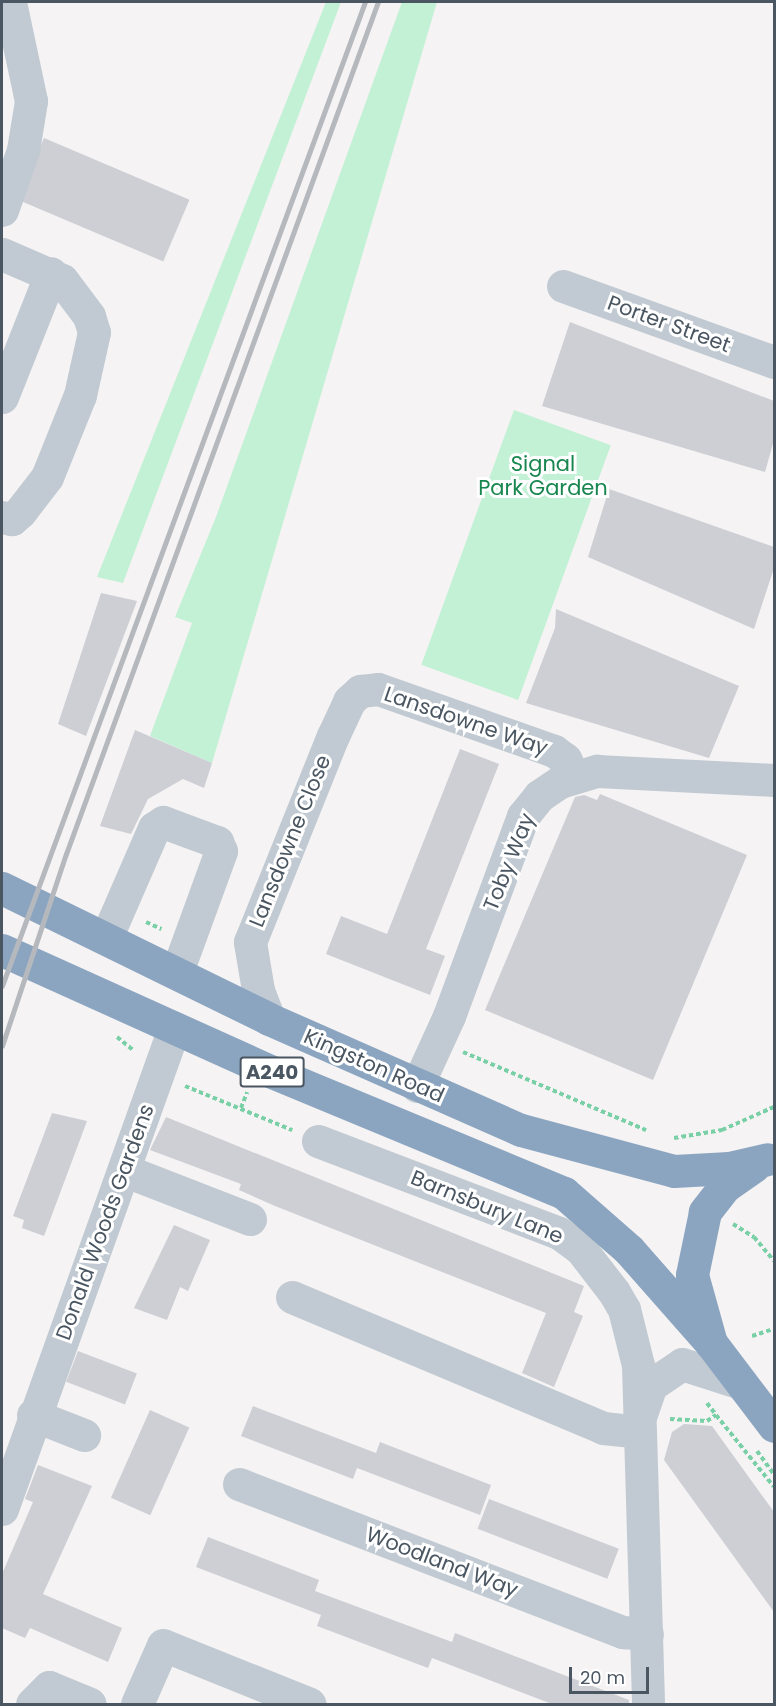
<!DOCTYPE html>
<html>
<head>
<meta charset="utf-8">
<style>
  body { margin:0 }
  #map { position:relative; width:776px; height:1706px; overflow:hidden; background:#f5f3f3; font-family:Poppins,sans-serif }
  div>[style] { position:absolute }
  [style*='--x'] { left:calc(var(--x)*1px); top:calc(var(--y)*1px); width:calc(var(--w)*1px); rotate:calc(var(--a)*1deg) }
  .green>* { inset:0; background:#c3f1d5; transform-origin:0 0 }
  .building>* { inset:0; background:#cdcfd5; transform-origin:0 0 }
  .path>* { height:4px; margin-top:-2px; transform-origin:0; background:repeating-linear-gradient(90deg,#7ad0a6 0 4.5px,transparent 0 7.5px) }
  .minor>* { height:33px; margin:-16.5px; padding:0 16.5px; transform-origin:16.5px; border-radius:16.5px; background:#c1cad2 }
  .highway>* { height:33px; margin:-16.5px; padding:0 16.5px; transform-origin:16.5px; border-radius:16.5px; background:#8ba5c1 }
  .rail>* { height:4.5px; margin:-2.25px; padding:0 2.25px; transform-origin:2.25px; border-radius:2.25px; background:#b5b8bd }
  span { translate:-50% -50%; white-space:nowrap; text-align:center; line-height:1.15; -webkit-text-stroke:6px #fff; paint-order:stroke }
  .shield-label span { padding:2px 4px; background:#fff; border:2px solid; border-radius:4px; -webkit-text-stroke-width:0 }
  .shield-label { font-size:20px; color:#4a5661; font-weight:700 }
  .street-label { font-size:21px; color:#4a5661 }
  .park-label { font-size:21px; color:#17864f }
  .frame { position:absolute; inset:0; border:3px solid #4a5661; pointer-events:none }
  .scale { position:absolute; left:569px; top:1667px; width:80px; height:27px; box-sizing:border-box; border:3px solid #4a5661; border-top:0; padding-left:8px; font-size:18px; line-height:21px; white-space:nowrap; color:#4a5661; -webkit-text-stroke:4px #fff; paint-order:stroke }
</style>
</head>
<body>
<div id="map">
  <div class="green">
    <i style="clip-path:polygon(326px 2px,341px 2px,123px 583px,97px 577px)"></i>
    <i style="clip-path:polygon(402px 2px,437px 2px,212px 763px,150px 736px,192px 623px,175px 617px,216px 517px)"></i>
    <i style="left:514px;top:410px;width:103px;height:271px;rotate:20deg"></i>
  </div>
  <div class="building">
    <i style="left:44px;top:138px;width:158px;height:67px;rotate:23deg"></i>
    <i style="clip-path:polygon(570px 322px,774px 401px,774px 440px,765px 472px,542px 406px)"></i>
    <i style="clip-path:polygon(609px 489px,774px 547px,774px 568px,754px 629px,588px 557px)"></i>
    <i style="clip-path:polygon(101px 593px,137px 601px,86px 736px,58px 724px)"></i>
    <i style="clip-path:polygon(556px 609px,739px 686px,709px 758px,526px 703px,555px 628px)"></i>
    <i style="clip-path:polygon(135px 730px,212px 763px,204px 788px,183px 779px,148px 799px,131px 834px,100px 826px)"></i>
    <i style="clip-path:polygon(460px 749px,499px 764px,426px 949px,445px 956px,430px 995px,326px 954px,341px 916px,387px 934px)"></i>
    <i style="clip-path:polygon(600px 794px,747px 855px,653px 1080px,485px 1010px,575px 797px,584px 795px,597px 800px)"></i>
    <i style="clip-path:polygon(52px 1113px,87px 1121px,44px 1236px,22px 1228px,24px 1220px,13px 1216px)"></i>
    <i style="clip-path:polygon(166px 1117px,584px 1286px,574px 1312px,583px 1316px,554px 1387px,522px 1373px,546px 1313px,275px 1206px,239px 1190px,241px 1184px,150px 1150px)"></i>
    <i style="clip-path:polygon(174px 1225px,210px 1240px,188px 1291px,180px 1287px,167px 1320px,134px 1308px)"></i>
    <i style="left:78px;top:1351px;width:63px;height:33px;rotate:21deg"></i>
    <i style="clip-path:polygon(253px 1406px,376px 1453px,380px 1442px,491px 1485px,480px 1515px,357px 1468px,353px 1479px,241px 1436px)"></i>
    <i style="left:150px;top:1410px;width:43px;height:96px;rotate:24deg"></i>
    <i style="clip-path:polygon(684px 1424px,712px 1426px,774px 1512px,774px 1612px,664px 1460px,672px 1432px)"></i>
    <i style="clip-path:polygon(38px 1465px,92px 1486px,43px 1594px,122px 1628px,108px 1662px,30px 1628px,25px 1638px,2px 1628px,2px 1574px,33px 1502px,25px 1499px)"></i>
    <i style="left:489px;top:1499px;width:139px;height:32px;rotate:21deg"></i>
    <i style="clip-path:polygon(208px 1537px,319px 1580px,315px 1591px,452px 1642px,455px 1633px,629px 1700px,629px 1704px,552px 1704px,432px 1658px,428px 1668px,317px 1626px,321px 1615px,196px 1567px)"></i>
  </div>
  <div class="path">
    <i style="--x:146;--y:922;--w:17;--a:25"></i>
    <i style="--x:117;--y:1037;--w:22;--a:39"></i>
    <i style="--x:463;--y:1052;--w:199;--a:23.1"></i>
    <i style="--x:185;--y:1086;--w:116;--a:22.4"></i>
    <i style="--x:241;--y:1108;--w:17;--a:-69"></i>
    <i style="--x:674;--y:1138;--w:49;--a:-9.5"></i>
    <i style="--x:722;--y:1130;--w:57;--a:-23.9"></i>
    <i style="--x:733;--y:1224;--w:25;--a:32"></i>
    <i style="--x:754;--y:1237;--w:31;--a:50"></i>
    <i style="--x:752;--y:1336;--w:23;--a:-18"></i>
    <i style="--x:707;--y:1403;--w:15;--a:53"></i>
    <i style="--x:670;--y:1419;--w:37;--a:3"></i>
    <i style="--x:707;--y:1421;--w:11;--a:-34"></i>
    <i style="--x:716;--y:1415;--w:92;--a:51.1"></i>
    <i style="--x:757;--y:1451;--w:29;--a:54"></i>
  </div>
  <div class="minor">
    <i style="--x:2;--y:210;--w:64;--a:-70.7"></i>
    <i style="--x:23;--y:150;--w:50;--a:-80.7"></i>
    <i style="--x:31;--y:101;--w:101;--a:-102"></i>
    <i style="--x:2;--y:254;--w:65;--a:23.4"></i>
    <i style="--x:62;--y:280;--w:45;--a:53.1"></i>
    <i style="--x:89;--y:316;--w:17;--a:73"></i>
    <i style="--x:94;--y:332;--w:65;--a:102.5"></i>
    <i style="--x:80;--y:395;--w:88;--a:111.9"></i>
    <i style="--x:47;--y:477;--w:44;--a:127.6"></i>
    <i style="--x:20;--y:512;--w:11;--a:139"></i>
    <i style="--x:12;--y:519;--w:10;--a:-169"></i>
    <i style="--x:563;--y:286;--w:224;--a:19.8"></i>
    <i style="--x:2;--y:397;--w:133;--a:-68.4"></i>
    <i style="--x:107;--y:936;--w:118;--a:-66.5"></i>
    <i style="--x:154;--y:828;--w:11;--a:-34"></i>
    <i style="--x:163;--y:822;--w:58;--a:20.3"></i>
    <i style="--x:217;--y:842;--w:10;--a:66"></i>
    <i style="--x:221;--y:851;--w:129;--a:110"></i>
    <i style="--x:269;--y:1019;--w:31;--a:-111"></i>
    <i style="--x:258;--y:990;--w:49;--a:-99.5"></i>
    <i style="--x:250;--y:942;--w:222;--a:-68.1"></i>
    <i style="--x:333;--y:736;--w:38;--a:-65"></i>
    <i style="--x:349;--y:701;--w:15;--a:-42"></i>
    <i style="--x:360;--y:691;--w:18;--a:-6"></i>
    <i style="--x:378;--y:689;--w:187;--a:19.4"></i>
    <i style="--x:554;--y:751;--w:14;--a:36"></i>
    <i style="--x:565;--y:759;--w:20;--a:63"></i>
    <i style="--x:417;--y:1086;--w:77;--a:-65.4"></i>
    <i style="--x:449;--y:1016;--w:213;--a:-69.7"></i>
    <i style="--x:523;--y:816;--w:26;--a:-51"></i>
    <i style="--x:539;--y:796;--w:25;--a:-34"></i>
    <i style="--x:560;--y:782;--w:39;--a:-17"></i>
    <i style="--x:597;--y:771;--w:177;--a:2.9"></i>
    <i style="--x:318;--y:1141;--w:258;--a:20.9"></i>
    <i style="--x:559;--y:1233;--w:26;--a:36"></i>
    <i style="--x:580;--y:1248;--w:56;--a:52.3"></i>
    <i style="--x:614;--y:1292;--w:20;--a:60"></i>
    <i style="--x:624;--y:1309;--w:58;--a:76"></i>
    <i style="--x:638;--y:1365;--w:339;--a:88.3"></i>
    <i style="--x:126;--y:1171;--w:133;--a:21.2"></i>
    <i style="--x:292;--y:1297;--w:337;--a:22.8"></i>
    <i style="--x:603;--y:1428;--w:37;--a:6"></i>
    <i style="--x:641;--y:1414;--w:31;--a:-71"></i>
    <i style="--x:651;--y:1385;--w:37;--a:-34"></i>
    <i style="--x:682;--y:1364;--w:62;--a:17.9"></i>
    <i style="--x:33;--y:1415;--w:55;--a:21.4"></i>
    <i style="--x:239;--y:1484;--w:412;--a:21.1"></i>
    <i style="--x:623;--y:1632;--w:24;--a:5"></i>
    <i style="--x:2;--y:1509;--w:511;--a:-70.32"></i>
    <i style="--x:32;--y:1704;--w:24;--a:-45"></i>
    <i style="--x:49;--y:1687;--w:44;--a:22.5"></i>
    <i style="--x:137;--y:1704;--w:64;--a:-66.2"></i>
    <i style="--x:163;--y:1645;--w:158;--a:21.9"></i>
  </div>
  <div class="highway">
    <i style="--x:2;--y:888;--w:297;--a:26.1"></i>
    <i style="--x:269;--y:1019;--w:275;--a:23.8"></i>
    <i style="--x:521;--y:1130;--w:158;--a:15"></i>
    <i style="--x:674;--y:1171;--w:55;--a:-3.1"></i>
    <i style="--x:729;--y:1168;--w:39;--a:-13"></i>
    <i style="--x:2;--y:950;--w:296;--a:24.3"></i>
    <i style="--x:272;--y:1072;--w:316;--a:22.5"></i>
    <i style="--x:564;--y:1193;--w:86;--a:41.2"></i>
    <i style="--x:629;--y:1250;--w:124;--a:48.6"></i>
    <i style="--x:754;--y:1166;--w:35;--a:145"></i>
    <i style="--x:725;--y:1186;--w:33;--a:128"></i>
    <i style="--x:705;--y:1212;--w:64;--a:101.7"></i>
    <i style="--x:692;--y:1275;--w:71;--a:74.4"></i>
    <i style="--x:711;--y:1343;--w:104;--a:52.8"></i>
  </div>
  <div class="rail">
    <i style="--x:2;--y:986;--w:1049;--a:-69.75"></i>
    <i style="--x:2;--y:1046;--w:202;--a:-71.6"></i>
    <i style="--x:66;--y:854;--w:907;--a:-69.89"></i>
  </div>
  <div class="shield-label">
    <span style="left:272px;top:1072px">A240</span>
  </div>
  <div class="street-label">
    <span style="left:669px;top:324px;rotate:20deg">Porter Street</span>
    <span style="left:466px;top:721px;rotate:19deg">Lansdowne Way</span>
    <span style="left:290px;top:841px;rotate:-68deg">Lansdowne Close</span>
    <span style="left:509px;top:862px;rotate:-68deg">Toby Way</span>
    <span style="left:374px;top:1066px;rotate:24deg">Kingston Road</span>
    <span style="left:487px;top:1207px;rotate:22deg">Barnsbury Lane</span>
    <span style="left:105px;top:1222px;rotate:-70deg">Donald Woods Gardens</span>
    <span style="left:442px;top:1562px;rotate:21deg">Woodland Way</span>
  </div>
  <div class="park-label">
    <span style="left:543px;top:476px">Signal<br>Park Garden</span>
  </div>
  <div class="frame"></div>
  <div class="scale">20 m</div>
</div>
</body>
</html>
